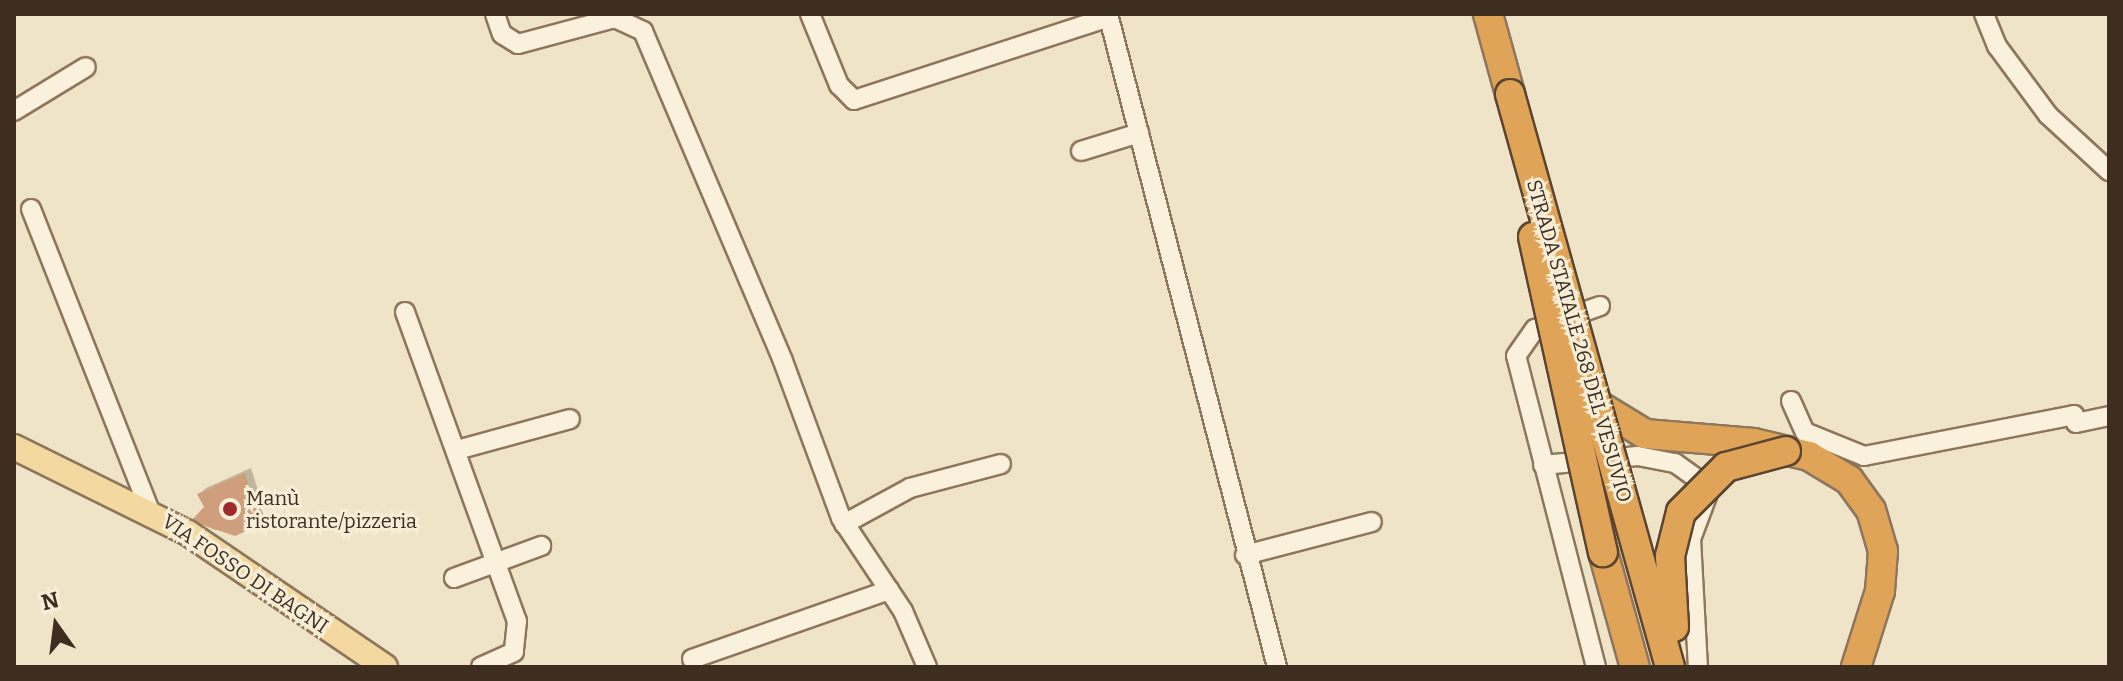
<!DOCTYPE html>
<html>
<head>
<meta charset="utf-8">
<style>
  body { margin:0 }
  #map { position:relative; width:2123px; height:681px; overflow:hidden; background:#f0e4c8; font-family:Bitter,serif }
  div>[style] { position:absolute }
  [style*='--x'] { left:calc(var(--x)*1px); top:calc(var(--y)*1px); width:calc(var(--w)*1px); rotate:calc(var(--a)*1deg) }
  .shadow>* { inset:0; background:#0003 }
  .building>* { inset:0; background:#cf9f7d }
  .roads { filter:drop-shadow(2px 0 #8d765c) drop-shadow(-2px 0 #8d765c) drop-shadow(0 2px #8d765c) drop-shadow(0 -2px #8d765c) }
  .minor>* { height:18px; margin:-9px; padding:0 9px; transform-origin:9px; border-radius:9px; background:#faf1dc }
  .major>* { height:24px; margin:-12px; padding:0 12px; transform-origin:12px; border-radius:12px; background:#f3d9a0 }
  .highway>* { height:28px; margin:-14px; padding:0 14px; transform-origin:14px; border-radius:14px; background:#e0a458 }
  .bridges { filter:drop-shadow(2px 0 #5b4430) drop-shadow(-2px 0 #5b4430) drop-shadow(0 2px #5b4430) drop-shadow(0 -2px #5b4430) }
  .highway-bridge>* { height:28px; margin:-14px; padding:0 14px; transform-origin:14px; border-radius:14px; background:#e0a458 }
  .dots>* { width:22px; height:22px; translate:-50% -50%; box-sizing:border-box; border:4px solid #f7eed8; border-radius:50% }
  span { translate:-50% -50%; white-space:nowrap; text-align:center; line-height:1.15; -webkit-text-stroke:6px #f7eed8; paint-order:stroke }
  .street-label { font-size:20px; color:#3d2e20 }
  .poi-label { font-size:20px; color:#3d2e20 }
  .left { translate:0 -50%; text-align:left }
  .frame { position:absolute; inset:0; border:16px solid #3d2e20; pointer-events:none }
  .north { position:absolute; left:16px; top:585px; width:80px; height:80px; -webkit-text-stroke:6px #f7eed8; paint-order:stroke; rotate:346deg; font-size:22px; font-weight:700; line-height:32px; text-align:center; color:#3d2e20 }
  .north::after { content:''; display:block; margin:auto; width:28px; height:36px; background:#3d2e20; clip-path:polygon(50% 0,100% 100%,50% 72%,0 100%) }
</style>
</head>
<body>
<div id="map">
  <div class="shadow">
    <i style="clip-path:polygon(251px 468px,266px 516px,259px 522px,215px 530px,194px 521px,207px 507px,200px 494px,206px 488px)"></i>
  </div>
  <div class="building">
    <i style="clip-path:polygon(245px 473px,261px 524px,235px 536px,191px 521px,204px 507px,197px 494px)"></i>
  </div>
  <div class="roads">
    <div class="minor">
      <i style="--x:495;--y:14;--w:21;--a:71"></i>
      <i style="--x:502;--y:34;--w:19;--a:32"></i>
      <i style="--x:518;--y:44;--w:100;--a:-15"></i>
      <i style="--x:615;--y:18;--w:31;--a:25"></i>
      <i style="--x:643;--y:31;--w:358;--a:67"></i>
      <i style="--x:783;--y:361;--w:167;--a:69.7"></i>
      <i style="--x:841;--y:518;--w:112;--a:56.3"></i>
      <i style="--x:903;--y:611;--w:61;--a:66.8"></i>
      <i style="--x:810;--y:14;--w:77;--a:67.8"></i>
      <i style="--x:839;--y:85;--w:21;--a:45"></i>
      <i style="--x:854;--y:100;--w:268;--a:-18"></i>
      <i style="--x:1108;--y:14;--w:675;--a:75.49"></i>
      <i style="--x:1984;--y:14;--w:35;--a:68"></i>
      <i style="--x:1997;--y:46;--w:86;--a:53.5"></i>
      <i style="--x:2048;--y:115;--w:83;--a:42.6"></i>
      <i style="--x:14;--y:111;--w:84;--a:-31.4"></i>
      <i style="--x:1081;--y:151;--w:61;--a:-17.2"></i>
      <i style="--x:31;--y:209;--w:327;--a:68.5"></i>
      <i style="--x:405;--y:312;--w:329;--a:70.1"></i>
      <i style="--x:517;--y:621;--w:31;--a:96"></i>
      <i style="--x:514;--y:652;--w:36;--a:156"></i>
      <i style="--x:1791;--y:401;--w:34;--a:66"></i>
      <i style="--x:1805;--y:432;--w:64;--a:22.1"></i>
      <i style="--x:1864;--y:456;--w:214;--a:-11"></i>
      <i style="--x:2074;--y:415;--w:8;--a:76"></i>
      <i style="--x:2076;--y:423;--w:34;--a:-12"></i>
      <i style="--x:457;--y:450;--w:117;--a:-15.3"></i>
      <i style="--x:1543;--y:465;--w:95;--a:-5.4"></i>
      <i style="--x:1638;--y:456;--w:38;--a:11"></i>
      <i style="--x:1675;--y:463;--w:43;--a:35.5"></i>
      <i style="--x:1710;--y:488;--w:54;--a:110.4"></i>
      <i style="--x:1691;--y:539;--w:128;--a:86.9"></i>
      <i style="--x:844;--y:524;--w:75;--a:-28.6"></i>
      <i style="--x:910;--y:488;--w:94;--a:-14.8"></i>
      <i style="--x:1245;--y:555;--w:131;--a:-14.6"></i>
      <i style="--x:454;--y:578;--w:93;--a:-20.2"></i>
      <i style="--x:692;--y:659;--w:209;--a:-19.3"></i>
      <i style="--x:1596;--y:667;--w:321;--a:-104.4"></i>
      <i style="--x:1516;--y:356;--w:33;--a:-55"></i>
      <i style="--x:1535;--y:329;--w:69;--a:-19.5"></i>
    </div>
    <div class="major">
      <i style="--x:14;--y:447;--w:194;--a:26.3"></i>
      <i style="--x:188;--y:533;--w:238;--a:34.2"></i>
    </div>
    <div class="highway">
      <i style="--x:1488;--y:14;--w:83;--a:74.6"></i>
      <i style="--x:1596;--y:404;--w:57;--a:31.5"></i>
      <i style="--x:1645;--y:434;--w:109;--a:4.7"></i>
      <i style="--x:1754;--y:443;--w:57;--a:13.3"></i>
      <i style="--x:1809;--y:456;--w:47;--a:31"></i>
      <i style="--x:1849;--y:480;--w:37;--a:54"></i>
      <i style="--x:1871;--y:510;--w:43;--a:73.7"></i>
      <i style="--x:1883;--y:551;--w:40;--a:94.3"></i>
      <i style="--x:1880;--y:591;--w:80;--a:107.5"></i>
      <i style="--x:1603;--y:552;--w:119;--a:74.5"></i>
    </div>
  </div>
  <div class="bridges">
    <div class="highway-bridge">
      <i style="--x:1510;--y:94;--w:595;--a:74.4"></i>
      <i style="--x:1533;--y:237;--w:323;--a:77.5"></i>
      <i style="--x:1674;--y:627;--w:71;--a:-93.2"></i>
      <i style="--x:1670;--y:556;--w:45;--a:-76"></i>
      <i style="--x:1681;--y:512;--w:64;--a:-45"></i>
      <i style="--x:1726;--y:467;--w:62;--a:-14.9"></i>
    </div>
  </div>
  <div class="dots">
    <i style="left:230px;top:509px;background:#9e2a2b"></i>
  </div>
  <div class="street-label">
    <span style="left:1579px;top:341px;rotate:74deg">STRADA STATALE 268 DEL VESUVIO</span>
    <span style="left:245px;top:574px;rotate:34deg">VIA FOSSO DI BAGNI</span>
  </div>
  <div class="poi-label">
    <span class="left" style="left:246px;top:510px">Manù<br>ristorante/pizzeria</span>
  </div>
  <div class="frame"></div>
  <div class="north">N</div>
</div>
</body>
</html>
